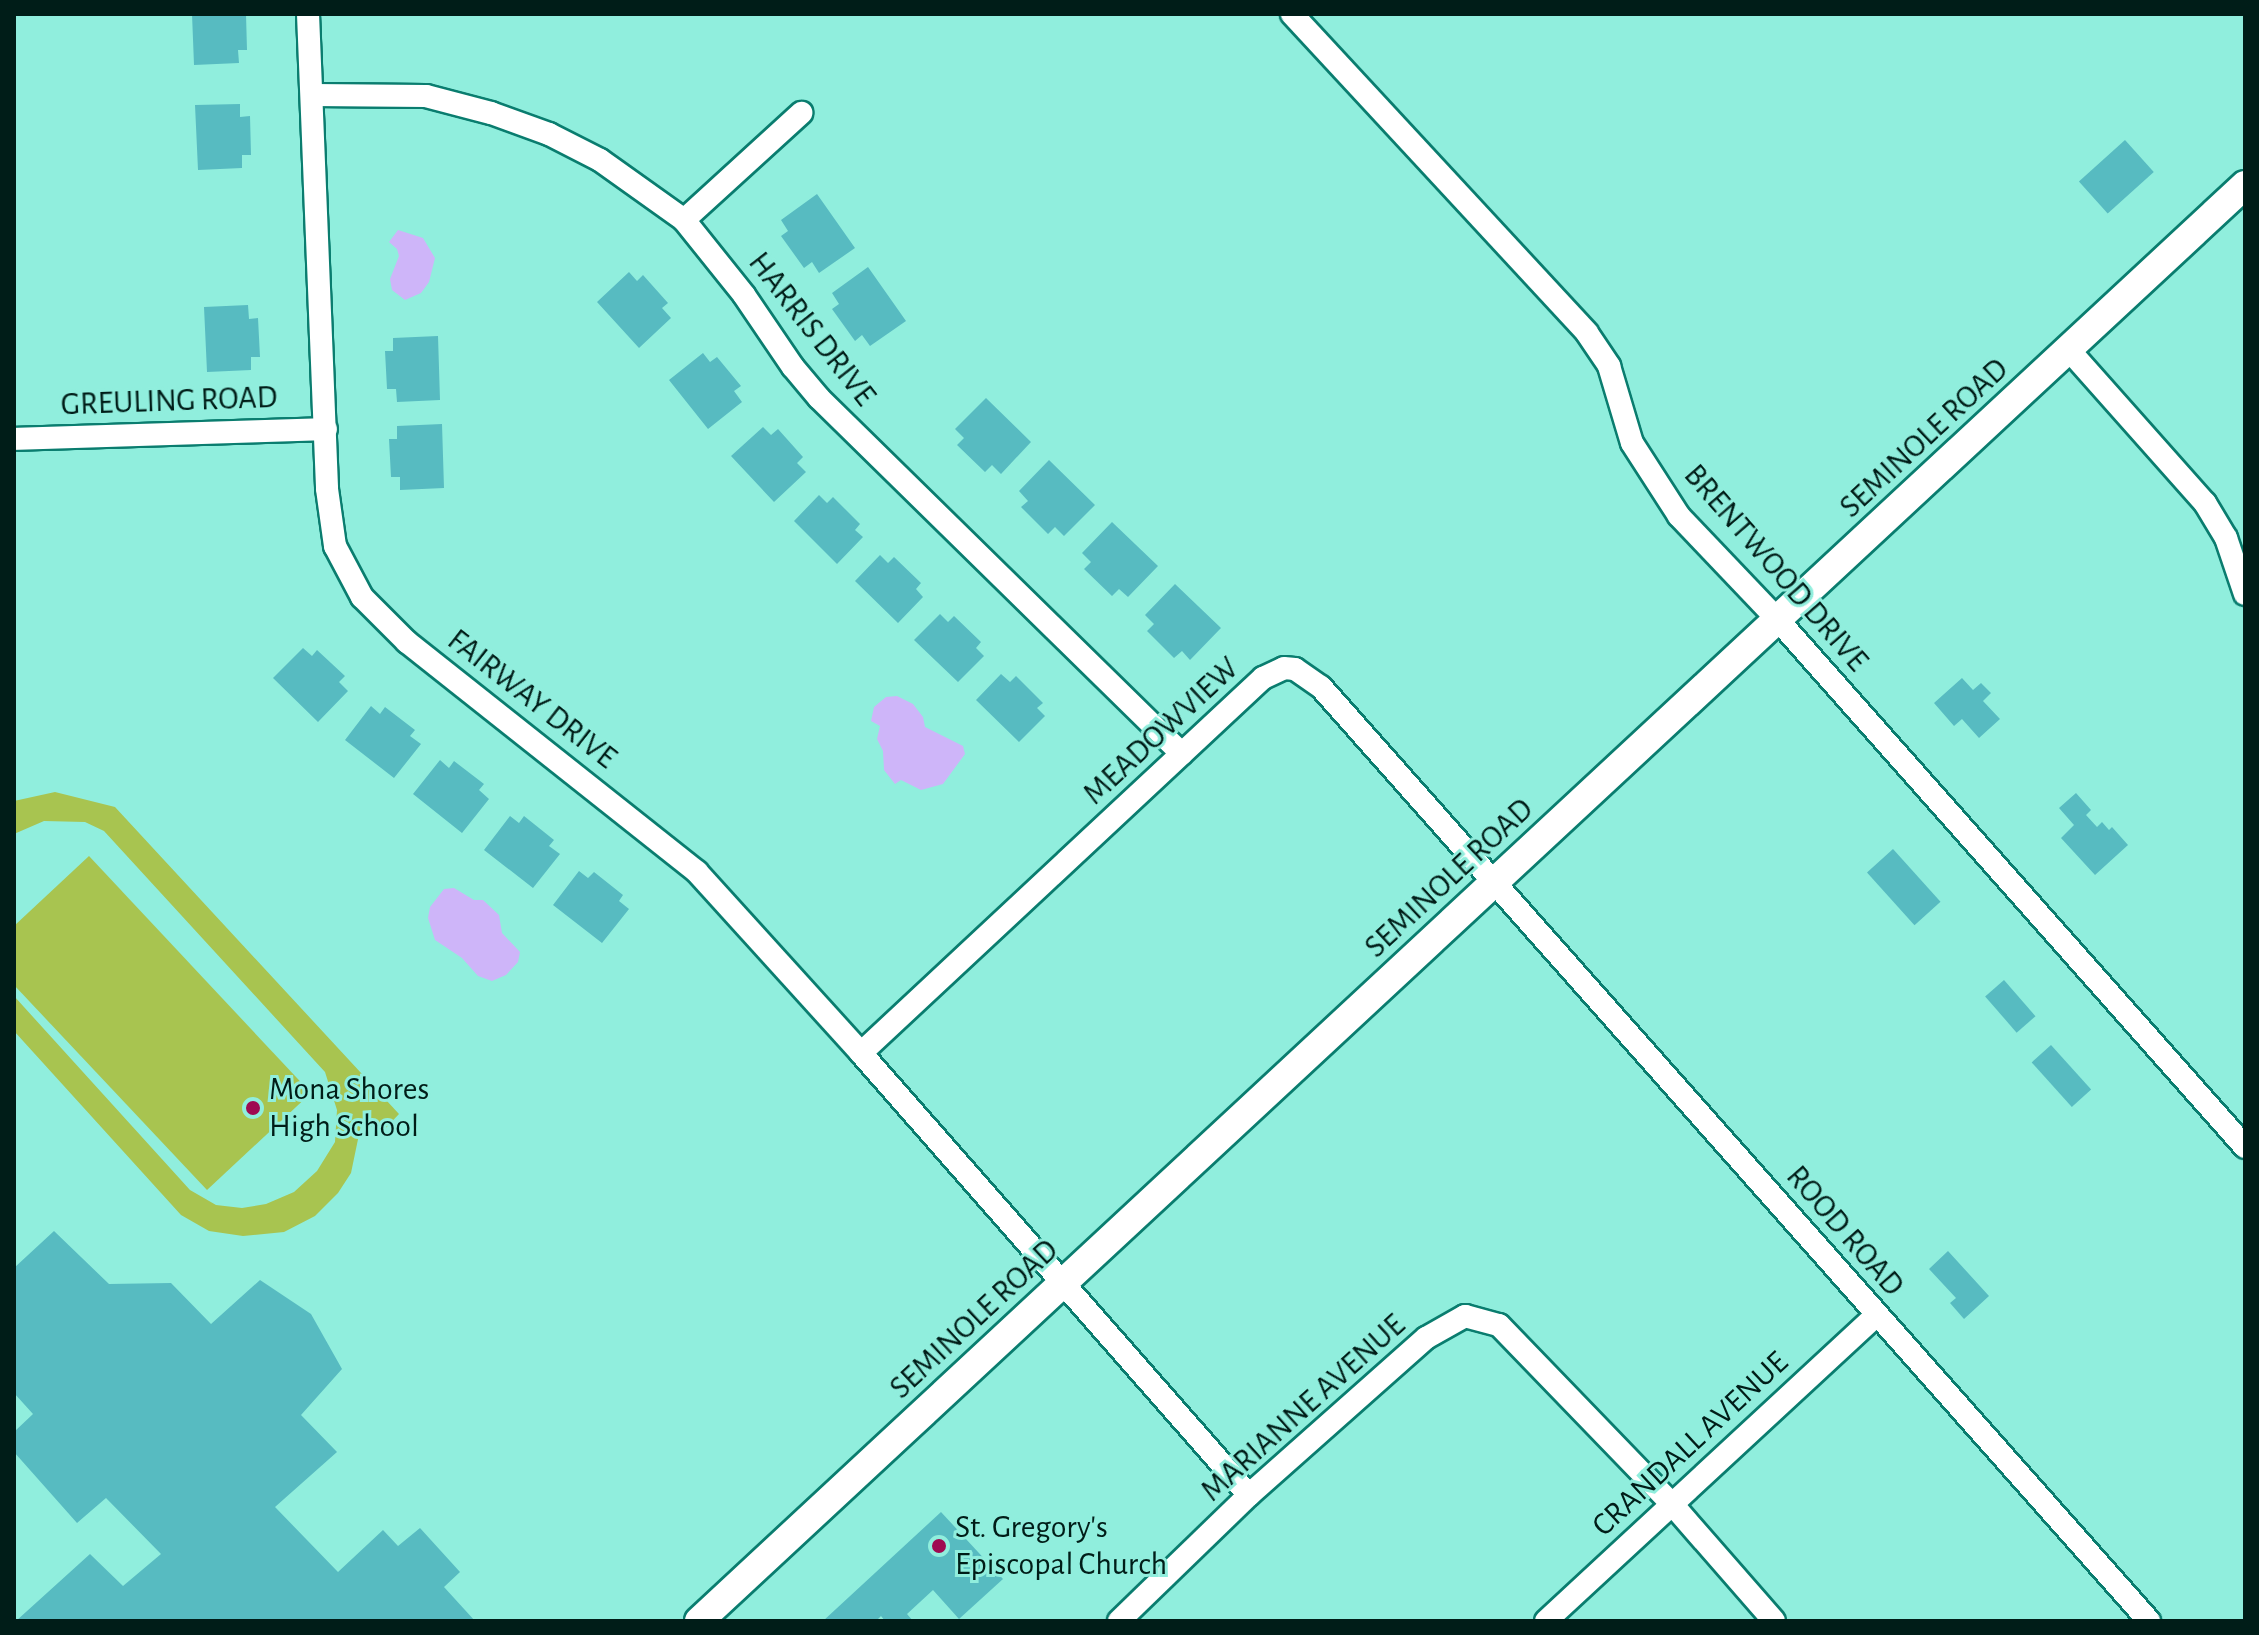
<!DOCTYPE html>
<html>
<head>
<meta charset="utf-8">
<style>
  body { margin:0 }
  #map { position:relative; width:2259px; height:1635px; overflow:hidden; background:#90eedd; font-family:"Alegreya Sans",sans-serif }
  div>[style] { position:absolute }
  [style*='--x'] { left:calc(var(--x)*1px); top:calc(var(--y)*1px); width:calc(var(--w)*1px); rotate:calc(var(--a)*1deg) }
  .green>* { inset:0; background:#a8c450 }
  .water>* { inset:0; background:#ceb5f9 }
  .building>* { inset:0; background:#57bbc1; transform-origin:0 0 }
  .roads { filter:drop-shadow(2px 0 #0a7d6f) drop-shadow(-2px 0 #0a7d6f) drop-shadow(0 2px #0a7d6f) drop-shadow(0 -2px #0a7d6f) }
  .minor>* { height:22px; margin:-11px; padding:0 11px; transform-origin:11px; border-radius:11px; background:#fff }
  .tertiary>* { height:28px; margin:-14px; padding:0 14px; transform-origin:14px; border-radius:14px; background:#fff }
  .dots>* { width:22px; height:22px; translate:-50% -50%; box-sizing:border-box; border:4px solid #90eedd; border-radius:50% }
  span { translate:-50% -50%; white-space:nowrap; text-align:center; line-height:1.15; -webkit-text-stroke:6px #90eedd; paint-order:stroke }
  .street-label { font-size:32px; color:#001d18 }
  .poi-label { font-size:32px; color:#001d18 }
  .left { translate:0 -50%; text-align:left }
  .frame { position:absolute; inset:0; border:16px solid #001d18; pointer-events:none }
</style>
</head>
<body>
<div id="map">
  <div class="green">
    <i style="clip-path:polygon(55px 792px,115px 807px,399px 1114px,381px 1133px,362px 1120px,351px 1173px,338px 1193px,315px 1216px,284px 1232px,243px 1236px,209px 1231px,181px 1215px,14px 1031px,14px 996px,190px 1190px,216px 1205px,242px 1208px,266px 1204px,294px 1192px,317px 1171px,335px 1142px,337px 1110px,325px 1072px,104px 831px,85px 822px,44px 821px,14px 834px,14px 801px)"></i>
    <i style="clip-path:polygon(89px 856px,311px 1093px,207px 1190px,14px 985px,14px 926px)"></i>
  </div>
  <div class="water">
    <i style="clip-path:polygon(398px 230px,423px 238px,435px 258px,429px 282px,421px 293px,405px 300px,392px 290px,390px 279px,399px 256px,397px 249px,389px 242px)"></i>
    <i style="clip-path:polygon(897px 696px,913px 704px,923px 717px,925px 727px,963px 746px,965px 754px,943px 784px,921px 790px,901px 780px,895px 784px,884px 770px,883px 751px,877px 739px,880px 726px,871px 721px,874px 707px,886px 697px)"></i>
    <i style="clip-path:polygon(454px 888px,474px 900px,483px 900px,499px 915px,502px 933px,520px 952px,518px 962px,506px 975px,492px 981px,478px 976px,462px 958px,435px 940px,428px 918px,430px 907px,444px 889px)"></i>
  </div>
  <div class="building">
    <i style="clip-path:polygon(192px 14px,246px 14px,247px 50px,238px 50px,239px 63px,194px 65px)"></i>
    <i style="clip-path:polygon(240px 104px,240px 117px,250px 116px,251px 155px,242px 155px,242px 168px,198px 170px,195px 105px)"></i>
    <i style="left:2125px;top:140px;width:43px;height:62px;rotate:48deg"></i>
    <i style="clip-path:polygon(817px 194px,855px 248px,819px 273px,812px 262px,804px 268px,781px 236px,788px 231px,781px 220px)"></i>
    <i style="clip-path:polygon(868px 267px,906px 321px,870px 346px,862px 335px,855px 341px,832px 309px,839px 304px,832px 293px)"></i>
    <i style="clip-path:polygon(629px 272px,637px 281px,643px 275px,668px 303px,662px 308px,671px 318px,639px 348px,597px 302px)"></i>
    <i style="clip-path:polygon(248px 305px,249px 319px,258px 318px,260px 357px,251px 357px,251px 370px,207px 372px,204px 307px)"></i>
    <i style="clip-path:polygon(438px 336px,440px 400px,397px 402px,396px 389px,387px 389px,385px 351px,393px 351px,393px 338px)"></i>
    <i style="clip-path:polygon(703px 353px,710px 362px,717px 357px,741px 386px,734px 391px,742px 402px,708px 429px,669px 380px)"></i>
    <i style="clip-path:polygon(986px 398px,1031px 442px,1001px 474px,992px 465px,985px 472px,957px 445px,964px 438px,955px 429px)"></i>
    <i style="clip-path:polygon(442px 424px,444px 488px,400px 490px,400px 477px,391px 477px,389px 439px,397px 439px,397px 426px)"></i>
    <i style="clip-path:polygon(763px 427px,771px 435px,778px 429px,803px 457px,797px 463px,806px 472px,774px 502px,731px 456px)"></i>
    <i style="clip-path:polygon(1049px 460px,1095px 505px,1064px 536px,1055px 527px,1048px 534px,1021px 507px,1028px 501px,1019px 491px)"></i>
    <i style="clip-path:polygon(819px 495px,827px 503px,833px 497px,860px 524px,855px 530px,863px 537px,837px 564px,794px 521px)"></i>
    <i style="clip-path:polygon(1112px 522px,1158px 566px,1128px 597px,1119px 589px,1112px 596px,1084px 569px,1091px 562px,1082px 553px)"></i>
    <i style="clip-path:polygon(880px 555px,888px 563px,894px 557px,921px 583px,916px 589px,923px 597px,898px 623px,855px 581px)"></i>
    <i style="clip-path:polygon(1175px 584px,1221px 628px,1190px 660px,1182px 651px,1174px 658px,1147px 631px,1154px 624px,1145px 615px)"></i>
    <i style="clip-path:polygon(940px 614px,948px 622px,954px 616px,981px 642px,976px 648px,984px 656px,958px 682px,914px 640px)"></i>
    <i style="clip-path:polygon(303px 648px,312px 656px,317px 650px,345px 676px,339px 682px,348px 691px,318px 722px,273px 678px)"></i>
    <i style="clip-path:polygon(1001px 674px,1010px 682px,1016px 676px,1043px 703px,1037px 708px,1045px 716px,1019px 742px,976px 700px)"></i>
    <i style="clip-path:polygon(1962px 678px,1973px 690px,1981px 683px,1991px 693px,1983px 701px,2000px 719px,1979px 738px,1962px 719px,1954px 726px,1934px 703px)"></i>
    <i style="clip-path:polygon(371px 706px,380px 714px,385px 707px,415px 730px,410px 736px,421px 744px,394px 778px,345px 740px)"></i>
    <i style="clip-path:polygon(440px 760px,449px 768px,454px 761px,484px 784px,479px 790px,489px 799px,462px 833px,413px 794px)"></i>
    <i style="clip-path:polygon(2076px 793px,2091px 810px,2086px 815px,2097px 827px,2102px 822px,2109px 830px,2112px 827px,2128px 845px,2095px 875px,2061px 838px,2074px 825px,2059px 808px)"></i>
    <i style="clip-path:polygon(510px 816px,519px 823px,524px 816px,554px 840px,549px 846px,560px 854px,533px 888px,484px 850px)"></i>
    <i style="left:1893px;top:849px;width:71px;height:35px;rotate:48deg"></i>
    <i style="clip-path:polygon(579px 871px,588px 878px,594px 872px,623px 895px,619px 901px,629px 909px,602px 943px,553px 905px)"></i>
    <i style="left:2004px;top:980px;width:48px;height:25px;rotate:49deg"></i>
    <i style="left:2051px;top:1045px;width:60px;height:26px;rotate:48deg"></i>
    <i style="clip-path:polygon(54px 1231px,109px 1284px,171px 1283px,211px 1324px,260px 1280px,311px 1314px,342px 1369px,301px 1415px,337px 1452px,275px 1507px,338px 1572px,383px 1530px,398px 1546px,420px 1528px,460px 1572px,444px 1587px,475px 1621px,16px 1621px,90px 1554px,123px 1586px,161px 1554px,106px 1498px,77px 1523px,14px 1452px,14px 1432px,33px 1414px,14px 1393px,14px 1268px)"></i>
    <i style="clip-path:polygon(1948px 1251px,1989px 1296px,1964px 1319px,1950px 1303px,1956px 1298px,1929px 1269px)"></i>
    <i style="clip-path:polygon(941px 1512px,1003px 1579px,959px 1619px,933px 1590px,907px 1614px,913px 1621px,885px 1621px,881px 1616px,876px 1621px,823px 1621px)"></i>
  </div>
  <div class="roads">
    <div class="minor">
      <i style="--x:308;--y:14;--w:475;--a:87.7"></i>
      <i style="--x:327;--y:489;--w:58;--a:82"></i>
      <i style="--x:335;--y:546;--w:58;--a:62.1"></i>
      <i style="--x:362;--y:597;--w:64;--a:45"></i>
      <i style="--x:407;--y:642;--w:370;--a:38.4"></i>
      <i style="--x:697;--y:872;--w:244;--a:47.8"></i>
      <i style="--x:861;--y:1053;--w:588;--a:48.72"></i>
      <i style="--x:1292;--y:14;--w:434;--a:47.2"></i>
      <i style="--x:1587;--y:333;--w:40;--a:56"></i>
      <i style="--x:1609;--y:366;--w:80;--a:73.4"></i>
      <i style="--x:1632;--y:443;--w:87;--a:57.2"></i>
      <i style="--x:1679;--y:516;--w:144;--a:46.4"></i>
      <i style="--x:1778;--y:620;--w:704;--a:48.45"></i>
      <i style="--x:313;--y:95;--w:113;--a:0.5"></i>
      <i style="--x:426;--y:96;--w:67;--a:14.7"></i>
      <i style="--x:491;--y:113;--w:62;--a:19.9"></i>
      <i style="--x:549;--y:134;--w:57;--a:27"></i>
      <i style="--x:600;--y:160;--w:103;--a:35.5"></i>
      <i style="--x:684;--y:220;--w:96;--a:51.3"></i>
      <i style="--x:744;--y:295;--w:87;--a:55.8"></i>
      <i style="--x:793;--y:367;--w:40;--a:50"></i>
      <i style="--x:819;--y:398;--w:508;--a:44.44"></i>
      <i style="--x:684;--y:220;--w:159;--a:-42.4"></i>
      <i style="--x:2069;--y:350;--w:205;--a:48.4"></i>
      <i style="--x:2205;--y:503;--w:41;--a:59"></i>
      <i style="--x:2226;--y:538;--w:59;--a:71.3"></i>
      <i style="--x:14;--y:439;--w:312;--a:-1.8"></i>
      <i style="--x:861;--y:1053;--w:550;--a:-43.01"></i>
      <i style="--x:1263;--y:678;--w:23;--a:-25"></i>
      <i style="--x:1284;--y:668;--w:11;--a:5"></i>
      <i style="--x:1295;--y:669;--w:32;--a:35"></i>
      <i style="--x:1321;--y:687;--w:1248;--a:48.44"></i>
      <i style="--x:1119;--y:1621;--w:181;--a:-44.1"></i>
      <i style="--x:1249;--y:1495;--w:237;--a:-41.6"></i>
      <i style="--x:1426;--y:1338;--w:45;--a:-29.4"></i>
      <i style="--x:1465;--y:1316;--w:35;--a:15"></i>
      <i style="--x:1499;--y:1325;--w:249;--a:46"></i>
      <i style="--x:1672;--y:1504;--w:155;--a:48.9"></i>
      <i style="--x:1546;--y:1621;--w:451;--a:-42.8"></i>
    </div>
    <div class="tertiary">
      <i style="--x:699;--y:1621;--w:2110;--a:-42.89"></i>
    </div>
  </div>
  <div class="dots">
    <i style="left:253px;top:1108px;background:#9f0a51"></i>
    <i style="left:939px;top:1546px;background:#9f0a51"></i>
  </div>
  <div class="street-label">
    <span style="left:812px;top:329px;rotate:52deg">HARRIS DRIVE</span>
    <span style="left:169px;top:401px;rotate:-2deg">GREULING ROAD</span>
    <span style="left:1924px;top:438px;rotate:-43deg">SEMINOLE ROAD</span>
    <span style="left:1776px;top:568px;rotate:49deg">BRENTWOOD DRIVE</span>
    <span style="left:532px;top:699px;rotate:38deg">FAIRWAY DRIVE</span>
    <span style="left:1161px;top:731px;rotate:-43deg">MEADOWVIEW</span>
    <span style="left:1449px;top:878px;rotate:-43deg">SEMINOLE ROAD</span>
    <span style="left:1845px;top:1231px;rotate:49deg">ROOD ROAD</span>
    <span style="left:974px;top:1319px;rotate:-43deg">SEMINOLE ROAD</span>
    <span style="left:1303px;top:1408px;rotate:-42deg">MARIANNE AVENUE</span>
    <span style="left:1690px;top:1444px;rotate:-43deg">CRANDALL AVENUE</span>
  </div>
  <div class="poi-label">
    <span class="left" style="left:269px;top:1108px">Mona Shores<br>High School</span>
    <span class="left" style="left:955px;top:1546px">St. Gregory's<br>Episcopal Church</span>
  </div>
  <div class="frame"></div>
</div>
</body>
</html>
